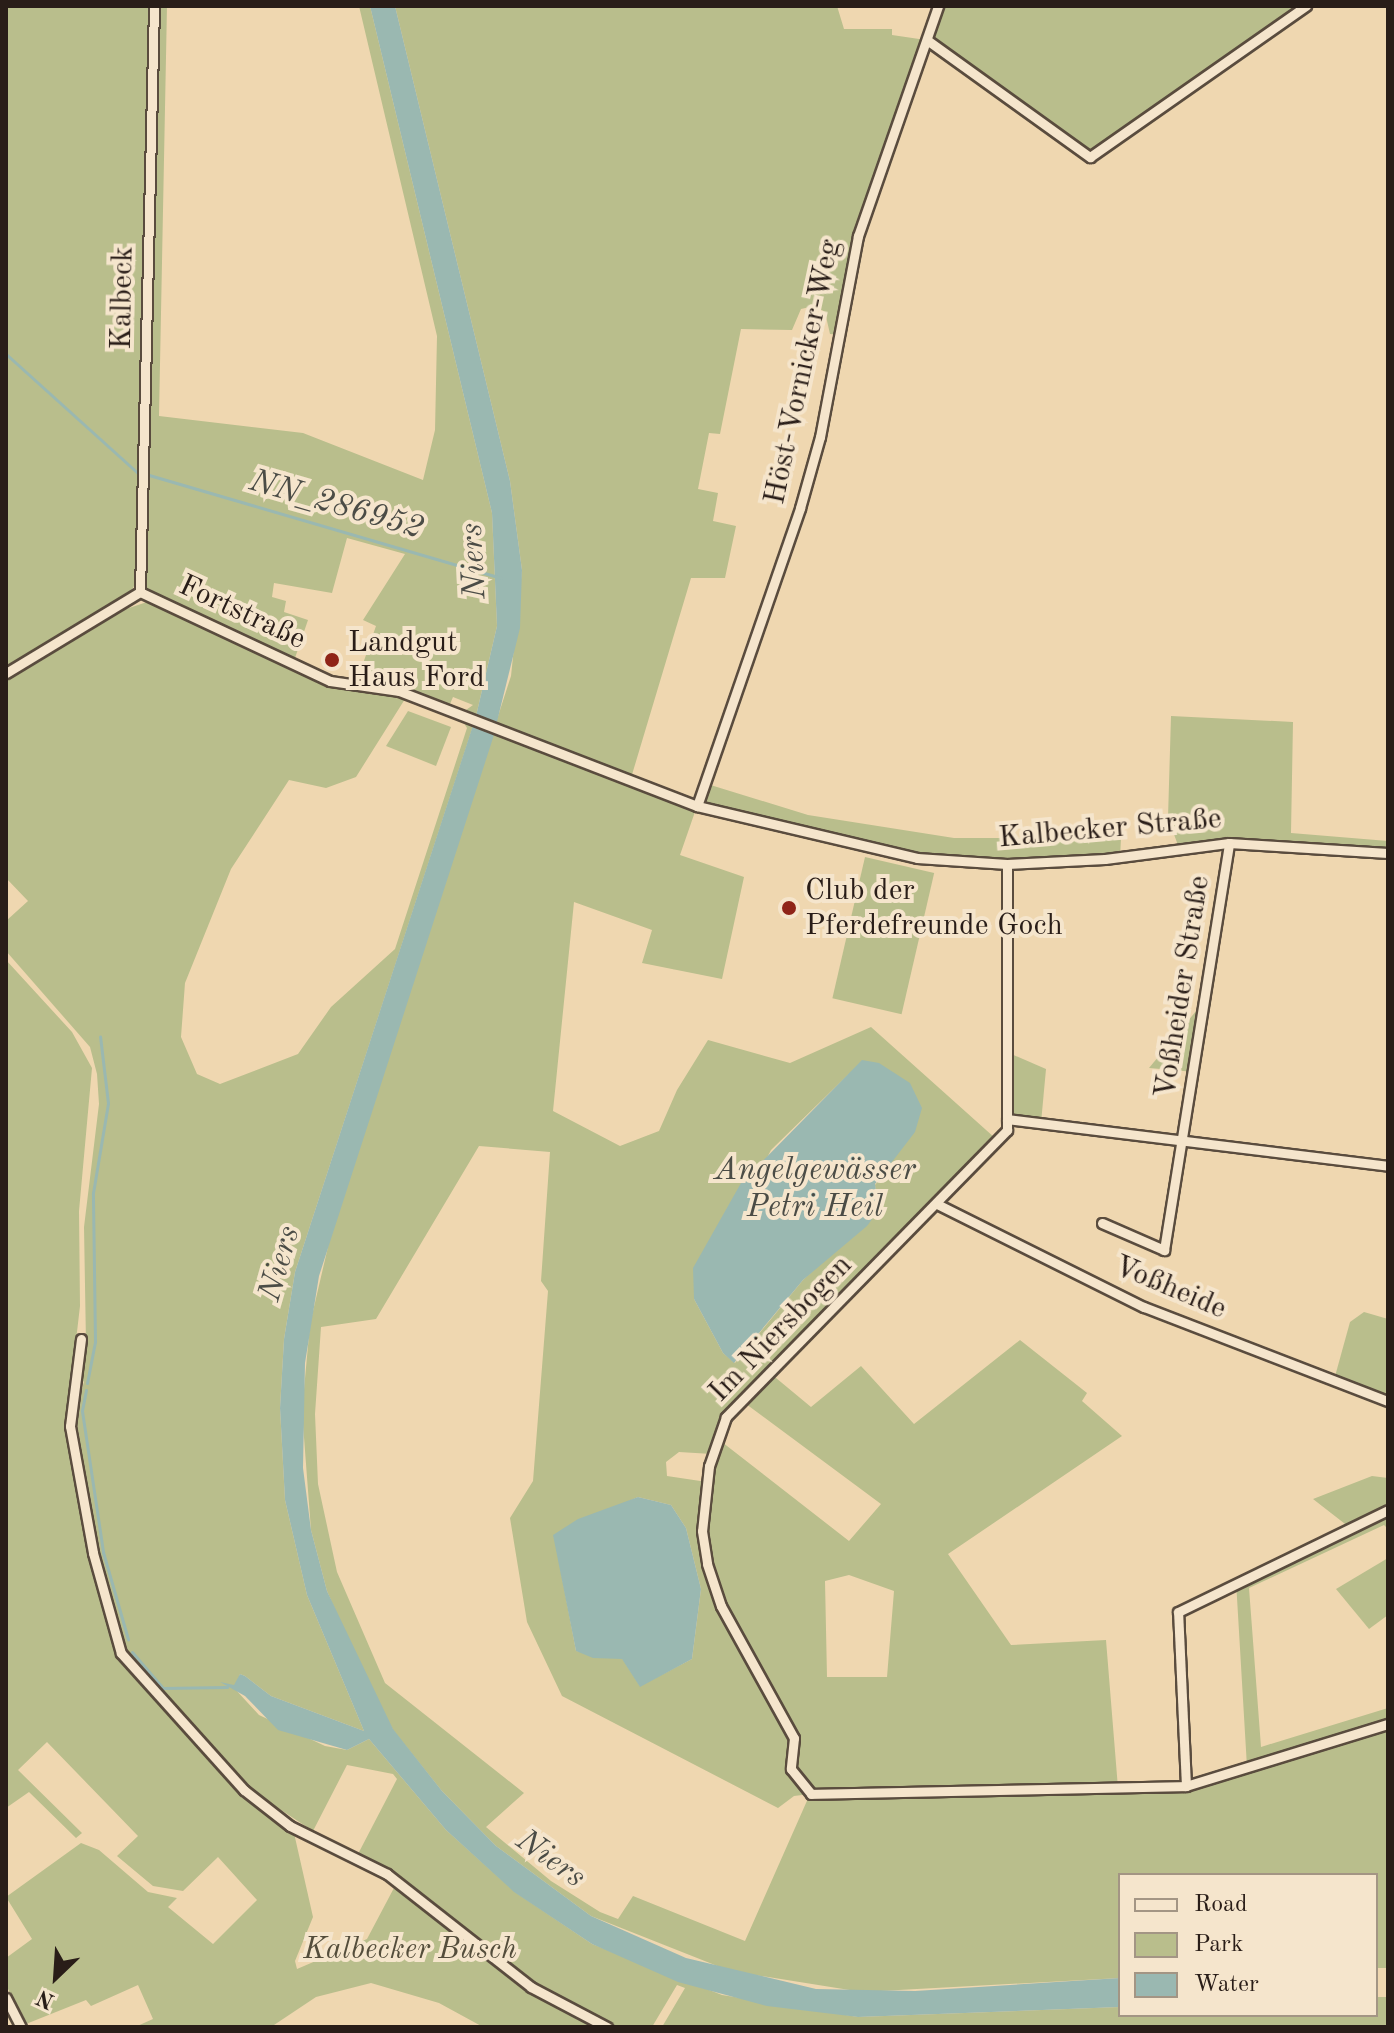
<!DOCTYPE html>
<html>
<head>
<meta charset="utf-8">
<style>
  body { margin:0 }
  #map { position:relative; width:1394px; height:2033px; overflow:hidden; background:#efd7b0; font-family:"Old Standard TT",serif }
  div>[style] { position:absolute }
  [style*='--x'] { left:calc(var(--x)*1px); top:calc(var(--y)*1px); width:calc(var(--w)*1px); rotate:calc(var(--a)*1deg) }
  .green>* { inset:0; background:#b9be8c; transform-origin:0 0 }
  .water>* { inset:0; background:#9ab8b1 }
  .stream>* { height:3px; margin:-1.5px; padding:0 1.5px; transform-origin:1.5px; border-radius:1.5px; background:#9ab8b1 }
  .roads { filter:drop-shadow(2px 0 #5a4c3e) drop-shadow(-2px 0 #5a4c3e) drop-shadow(0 2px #5a4c3e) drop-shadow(0 -2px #5a4c3e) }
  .street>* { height:9px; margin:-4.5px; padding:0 4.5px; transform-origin:4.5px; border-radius:4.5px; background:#f5e5cc }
  .dots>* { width:22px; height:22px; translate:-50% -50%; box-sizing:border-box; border:4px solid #f5e5cc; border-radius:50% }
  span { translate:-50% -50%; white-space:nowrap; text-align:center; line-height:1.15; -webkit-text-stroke:8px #f5e5cc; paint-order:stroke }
  .street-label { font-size:30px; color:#291d18 }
  .poi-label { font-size:30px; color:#291d18 }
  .left { translate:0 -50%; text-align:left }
  .park-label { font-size:30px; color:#544d3b; font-style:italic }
  .water-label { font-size:32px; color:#4b4c46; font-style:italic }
  .frame { position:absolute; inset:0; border:8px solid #291d18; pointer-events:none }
  .legend { position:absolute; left:1118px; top:1873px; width:260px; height:144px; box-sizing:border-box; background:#f5e5cc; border:2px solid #a39584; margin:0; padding:10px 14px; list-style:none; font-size:24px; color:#291d18 }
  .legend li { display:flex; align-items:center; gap:16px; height:40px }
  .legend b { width:40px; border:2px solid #a39584 }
  .north { position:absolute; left:16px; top:1937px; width:80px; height:80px; -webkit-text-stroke:6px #f5e5cc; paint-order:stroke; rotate:205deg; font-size:22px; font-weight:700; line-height:32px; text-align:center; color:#291d18 }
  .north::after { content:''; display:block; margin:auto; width:28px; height:36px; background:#291d18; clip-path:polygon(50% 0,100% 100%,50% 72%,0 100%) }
</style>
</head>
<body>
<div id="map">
  <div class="green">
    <i style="clip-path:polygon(6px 6px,151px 6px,137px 580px,132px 590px,6px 667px)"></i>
    <i style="clip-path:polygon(160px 6px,167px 6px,159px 416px,303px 433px,423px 480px,435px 430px,437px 336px,359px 6px,370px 6px,492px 513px,497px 626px,476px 716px,466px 710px,473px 705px,453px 697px,450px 704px,413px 691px,357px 681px,376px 626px,363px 620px,405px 554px,347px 538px,332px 593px,274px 583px,272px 597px,286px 601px,284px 612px,308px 620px,295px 658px,146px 589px)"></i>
    <i style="clip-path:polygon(evenodd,395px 6px,837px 6px,844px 29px,892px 29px,892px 35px,926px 40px,938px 6px,1306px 6px,1090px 157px,927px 41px,858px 236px,839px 335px,830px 334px,825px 312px,814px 306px,801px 309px,792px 330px,741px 329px,720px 434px,709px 433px,698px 489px,718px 493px,713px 521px,736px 526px,725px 578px,691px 578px,631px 778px,697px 806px,704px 783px,808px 815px,954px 838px,1121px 838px,1120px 858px,942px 862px,697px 806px,680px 855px,744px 877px,722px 979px,642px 963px,652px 930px,574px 902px,553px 1111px,620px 1146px,659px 1131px,677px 1090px,708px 1040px,790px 1063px,871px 1027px,995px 1138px,770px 1373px,811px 1407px,861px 1366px,914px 1424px,1020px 1340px,1087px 1393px,1082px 1401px,1122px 1436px,948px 1554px,1011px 1645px,1106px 1640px,1118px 1788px,1186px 1786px,1247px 1767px,1236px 1581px,1349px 1527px,1313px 1499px,1372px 1476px,1388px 1478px,1388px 1529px,1384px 1525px,1249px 1588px,1261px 1747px,1388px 1708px,1388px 1968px,1376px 1968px,1376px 1875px,1120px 1875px,1120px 1978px,862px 1992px,730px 1971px,591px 1916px,496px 1846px,442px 1791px,393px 1730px,360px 1667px,327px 1591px,311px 1530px,302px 1411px,310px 1324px,331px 1234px,511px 676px,522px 570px,510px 481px,395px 6px,862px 1061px,891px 1165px,875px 1185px,879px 1210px,803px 1280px,735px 1363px,723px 1353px,694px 1299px,771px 1150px,862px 1061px,395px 6px,479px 1146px,550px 1152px,541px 1281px,548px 1291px,533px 1481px,510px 1518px,527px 1622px,562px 1696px,778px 1808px,794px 1796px,810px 1794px,745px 1941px,633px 1896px,618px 1919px,600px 1912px,551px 1881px,486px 1827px,524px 1793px,385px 1683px,337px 1572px,318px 1484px,315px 1414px,321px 1327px,376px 1319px,479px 1146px,395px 6px,742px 1401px,881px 1504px,849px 1541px,718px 1439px,722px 1424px,742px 1401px,395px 6px,679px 1452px,712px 1454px,707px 1482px,667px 1476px,666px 1462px,679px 1452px,395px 6px,638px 1497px,671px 1505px,686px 1528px,701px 1589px,692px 1659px,640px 1686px,622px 1658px,576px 1651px,554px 1535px,638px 1497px,395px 6px,849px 1575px,894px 1591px,887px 1677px,827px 1677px,825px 1581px,849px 1575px)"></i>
    <i style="clip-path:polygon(147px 602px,338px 688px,405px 699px,356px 777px,326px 788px,289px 780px,231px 869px,185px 983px,181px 1037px,197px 1074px,220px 1084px,298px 1054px,331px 1007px,395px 949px,467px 728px,462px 720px,474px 723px,295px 1272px,284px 1339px,280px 1408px,285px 1500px,307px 1595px,364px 1731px,271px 1696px,245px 1676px,240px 1674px,235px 1689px,259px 1715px,325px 1746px,347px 1750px,369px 1739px,446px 1830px,515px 1892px,592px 1944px,722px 1995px,858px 2017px,1120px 2007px,1120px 2015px,1376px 2015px,1376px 1997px,1388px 1997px,1388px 2027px,662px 2027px,685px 1988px,677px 1985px,652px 2027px,617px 2027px,533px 1982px,427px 1897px,358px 1854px,397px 1779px,393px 1774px,347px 1765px,313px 1831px,243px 1785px,128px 1656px,96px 1553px,75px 1410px,84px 1382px,78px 1376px,86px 1343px,84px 1227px,99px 1104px,97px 1074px,90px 1047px,6px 951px,6px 921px,28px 901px,6px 878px,6px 678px,108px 615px)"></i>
    <i style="clip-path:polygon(408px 711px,451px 727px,436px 766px,386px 746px)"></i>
    <i style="clip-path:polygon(1171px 716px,1293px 722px,1291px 833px,1388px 841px,1388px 853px,1277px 844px,1179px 848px,1168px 818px)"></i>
    <i style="left:865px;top:857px;width:71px;height:145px;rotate:13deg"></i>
    <i style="clip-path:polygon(6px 960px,72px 1032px,92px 1068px,79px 1211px,80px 1306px,66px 1427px,116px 1656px,244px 1797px,294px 1833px,313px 1917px,295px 1961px,297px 1969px,367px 1939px,395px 1886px,596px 2027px,483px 2027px,439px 2003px,371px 1983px,316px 1997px,271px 2027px,135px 2027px,153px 2019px,138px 1985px,91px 2006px,86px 2000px,26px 2024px,6px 1985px,6px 1958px,32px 1939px,6px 1897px,81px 1843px,99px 1850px,148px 1892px,177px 1898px,168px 1907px,213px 1944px,257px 1900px,218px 1857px,183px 1891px,153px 1886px,117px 1856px,138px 1836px,47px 1742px,18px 1770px,82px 1833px,76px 1838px,29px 1792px,6px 1808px)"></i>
    <i style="clip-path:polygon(1206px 999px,1195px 1072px,1149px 1068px)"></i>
    <i style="clip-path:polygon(1009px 1053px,1046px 1069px,1041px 1123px,1007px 1119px)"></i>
    <i style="clip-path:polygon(1364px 1312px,1388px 1319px,1388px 1401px,1334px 1380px,1350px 1322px)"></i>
    <i style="clip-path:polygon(1388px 1558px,1388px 1615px,1369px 1629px,1336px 1589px)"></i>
  </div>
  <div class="water">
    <i style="clip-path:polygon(370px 6px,395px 6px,510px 481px,522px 570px,520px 628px,493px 738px,319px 1276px,305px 1363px,303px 1468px,311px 1530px,327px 1591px,393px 1729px,442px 1791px,496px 1846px,591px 1916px,686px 1958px,816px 1989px,915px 1991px,1120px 1978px,1120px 2007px,858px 2017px,767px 2006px,678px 1982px,592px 1944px,514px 1892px,446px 1830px,369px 1739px,347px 1750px,278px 1730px,245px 1696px,220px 1682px,234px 1685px,240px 1674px,245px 1676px,271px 1696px,364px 1731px,307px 1595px,285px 1500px,280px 1408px,284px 1339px,295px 1272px,476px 716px,497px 626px,492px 513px)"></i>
    <i style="clip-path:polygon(862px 1060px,879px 1063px,910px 1083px,922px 1108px,915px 1132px,875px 1184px,879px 1210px,867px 1226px,803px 1280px,734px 1363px,723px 1353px,694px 1299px,693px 1268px,741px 1183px)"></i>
    <i style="clip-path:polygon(638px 1497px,671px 1505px,686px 1528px,701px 1589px,692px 1659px,640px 1687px,622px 1659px,593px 1658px,576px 1651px,553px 1535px,578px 1519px)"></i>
  </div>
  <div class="stream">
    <i style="--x:6;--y:354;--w:179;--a:42.1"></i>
    <i style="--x:149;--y:475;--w:367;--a:16.3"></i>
    <i style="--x:87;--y:1383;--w:42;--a:-79"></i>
    <i style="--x:95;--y:1342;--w:149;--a:-90.8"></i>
    <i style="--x:93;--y:1193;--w:91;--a:-80.5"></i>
    <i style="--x:108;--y:1103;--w:67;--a:-96.8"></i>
    <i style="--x:86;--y:1390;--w:21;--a:101"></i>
    <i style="--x:82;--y:1411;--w:143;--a:81.5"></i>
    <i style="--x:103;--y:1552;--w:91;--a:74"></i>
    <i style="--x:132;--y:1652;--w:48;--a:49.3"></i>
    <i style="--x:163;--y:1688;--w:64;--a:-0.9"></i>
  </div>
  <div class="roads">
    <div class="street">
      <i style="--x:927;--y:40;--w:201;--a:35.7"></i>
      <i style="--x:1090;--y:157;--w:264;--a:-35"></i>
      <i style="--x:140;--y:592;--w:210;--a:25.1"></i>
      <i style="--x:330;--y:681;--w:70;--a:8.2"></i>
      <i style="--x:399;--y:691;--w:319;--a:21.1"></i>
      <i style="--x:697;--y:806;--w:226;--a:13.3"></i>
      <i style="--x:917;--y:858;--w:90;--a:3.8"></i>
      <i style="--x:1007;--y:864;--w:98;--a:-2.9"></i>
      <i style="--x:1105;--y:859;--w:125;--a:-7.4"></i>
      <i style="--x:1229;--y:843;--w:159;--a:3.6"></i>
      <i style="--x:140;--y:592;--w:586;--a:-88.63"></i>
      <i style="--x:6;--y:673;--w:157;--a:-31.2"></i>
      <i style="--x:697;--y:806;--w:315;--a:-70.9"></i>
      <i style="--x:800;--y:508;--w:74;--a:-74.3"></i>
      <i style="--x:820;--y:437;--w:205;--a:-79.3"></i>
      <i style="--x:858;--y:236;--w:244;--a:-70.8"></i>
      <i style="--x:1007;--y:864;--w:266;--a:90"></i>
      <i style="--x:1007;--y:1130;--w:402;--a:134.4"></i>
      <i style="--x:726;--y:1417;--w:52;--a:109.1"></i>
      <i style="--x:709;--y:1466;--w:65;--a:96.1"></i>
      <i style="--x:702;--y:1531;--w:33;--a:81"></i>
      <i style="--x:707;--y:1564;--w:44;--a:71.6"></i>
      <i style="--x:721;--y:1606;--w:151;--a:61.1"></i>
      <i style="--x:794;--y:1738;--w:31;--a:96"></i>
      <i style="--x:791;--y:1769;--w:32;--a:51"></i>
      <i style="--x:811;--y:1794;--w:375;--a:-1.2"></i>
      <i style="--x:1186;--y:1786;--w:211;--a:-17.1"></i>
      <i style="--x:1007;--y:1119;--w:384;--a:7"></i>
      <i style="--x:939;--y:1205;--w:229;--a:26.5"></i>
      <i style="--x:1144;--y:1307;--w:261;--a:21.1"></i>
      <i style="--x:1102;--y:1223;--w:68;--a:23.5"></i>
      <i style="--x:1164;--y:1250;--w:412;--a:-80.9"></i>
      <i style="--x:81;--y:1339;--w:88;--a:97.2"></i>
      <i style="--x:70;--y:1426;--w:129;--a:79.7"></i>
      <i style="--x:93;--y:1553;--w:104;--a:74.4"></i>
      <i style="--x:121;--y:1653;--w:184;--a:48.1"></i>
      <i style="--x:244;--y:1790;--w:58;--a:38"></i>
      <i style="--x:290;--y:1826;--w:108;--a:26.3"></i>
      <i style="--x:387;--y:1874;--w:183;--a:38.1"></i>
      <i style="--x:531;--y:1987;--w:86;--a:27.8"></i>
      <i style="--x:1186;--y:1786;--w:174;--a:-92.6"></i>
      <i style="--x:1178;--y:1612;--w:233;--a:-25.9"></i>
      <i style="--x:6;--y:1998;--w:33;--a:63"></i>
    </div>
  </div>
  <div class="dots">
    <i style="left:332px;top:660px;background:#8f2418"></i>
    <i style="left:789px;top:908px;background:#8f2418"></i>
  </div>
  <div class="street-label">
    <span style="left:123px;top:298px;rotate:-89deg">Kalbeck</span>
    <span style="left:803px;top:372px;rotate:-78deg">Höst-Vornicker-Weg</span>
    <span style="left:242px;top:613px;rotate:25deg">Fortstraße</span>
    <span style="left:1110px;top:829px;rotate:-5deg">Kalbecker Straße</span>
    <span style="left:1183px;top:987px;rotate:-81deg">Voßheider Straße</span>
    <span style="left:1170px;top:1288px;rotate:23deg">Voßheide</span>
    <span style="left:781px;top:1329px;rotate:-46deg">Im Niersbogen</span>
  </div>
  <div class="poi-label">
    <span class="left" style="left:348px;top:660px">Landgut<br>Haus Ford</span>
    <span class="left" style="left:805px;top:908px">Club der<br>Pferdefreunde Goch</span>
  </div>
  <div class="park-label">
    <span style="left:410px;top:1950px">Kalbecker Busch</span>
  </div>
  <div class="water-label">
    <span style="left:336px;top:506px;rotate:16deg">NN_286952</span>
    <span style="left:475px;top:561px;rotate:-93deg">Niers</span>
    <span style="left:815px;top:1190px">Angelgewässer<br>Petri Heil</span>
    <span style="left:281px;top:1264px;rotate:-74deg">Niers</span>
    <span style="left:550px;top:1860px;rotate:35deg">Niers</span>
  </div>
  <div class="frame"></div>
  <ul class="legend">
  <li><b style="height:10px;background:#f5e5cc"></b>Road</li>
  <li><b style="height:22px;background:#b9be8c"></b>Park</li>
  <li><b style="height:22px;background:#9ab8b1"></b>Water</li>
  </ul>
  <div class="north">N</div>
</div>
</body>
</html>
